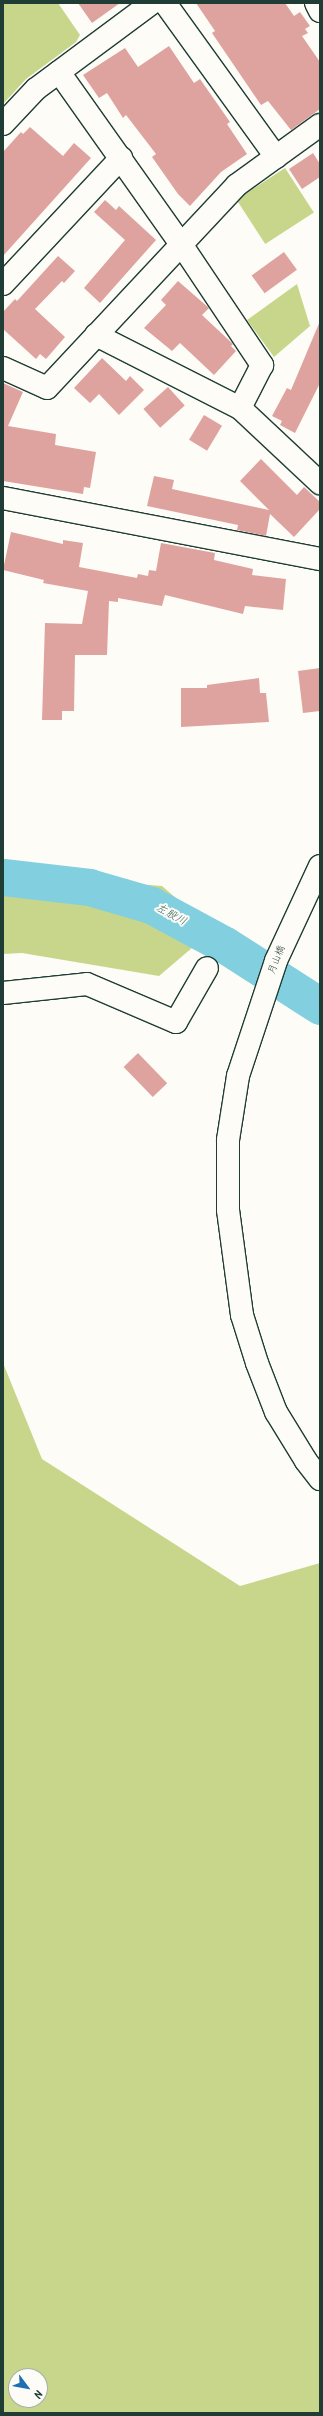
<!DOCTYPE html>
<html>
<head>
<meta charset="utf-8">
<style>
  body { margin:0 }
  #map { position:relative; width:323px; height:2416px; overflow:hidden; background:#fdfcf7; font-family:Kalam,"Klee One",sans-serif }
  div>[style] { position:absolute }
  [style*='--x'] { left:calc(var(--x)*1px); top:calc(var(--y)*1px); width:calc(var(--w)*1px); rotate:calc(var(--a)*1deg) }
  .green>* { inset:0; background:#c7d68a; transform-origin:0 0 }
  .river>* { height:37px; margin:-18.5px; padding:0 18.5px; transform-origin:18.5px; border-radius:18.5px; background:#82d0df }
  .building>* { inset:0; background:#dea39e; transform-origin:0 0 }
  .roads { filter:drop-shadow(1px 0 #1f3d34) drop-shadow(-1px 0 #1f3d34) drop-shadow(0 1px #1f3d34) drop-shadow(0 -1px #1f3d34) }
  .minor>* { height:22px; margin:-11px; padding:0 11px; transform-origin:11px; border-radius:11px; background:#fdfcf7 }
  span { translate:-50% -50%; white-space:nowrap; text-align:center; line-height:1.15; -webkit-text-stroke:4px #fdfcf7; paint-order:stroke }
  .street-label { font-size:10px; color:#1f3d34 }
  .water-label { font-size:11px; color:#38625f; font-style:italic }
  .frame { position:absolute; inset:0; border:4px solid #1f3d34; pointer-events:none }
  .north { position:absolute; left:8px; top:2368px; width:40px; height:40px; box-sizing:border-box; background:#fdfcf7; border:1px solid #a4b0a9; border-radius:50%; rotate:122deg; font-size:11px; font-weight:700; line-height:16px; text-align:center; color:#1f3d34 }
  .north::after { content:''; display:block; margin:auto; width:14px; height:18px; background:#1f6fb2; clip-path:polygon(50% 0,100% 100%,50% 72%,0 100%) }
</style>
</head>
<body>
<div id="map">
  <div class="green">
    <i style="clip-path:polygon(3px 3px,58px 3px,80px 35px,76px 42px,26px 79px,3px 104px)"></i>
    <i style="left:285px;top:168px;width:53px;height:58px;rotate:57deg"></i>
    <i style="clip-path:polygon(297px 284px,310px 326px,274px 357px,247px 320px)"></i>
    <i style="clip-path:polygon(41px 877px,162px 886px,213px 930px,159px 976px,22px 953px,3px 954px,3px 878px)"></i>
    <i style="clip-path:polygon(evenodd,3px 1363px,42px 1459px,240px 1586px,320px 1563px,320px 2413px,3px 2413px,3px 1363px,16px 2376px,40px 2376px,40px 2400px,16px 2400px,16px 2376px)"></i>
  </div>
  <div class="river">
    <i style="--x:3;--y:877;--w:87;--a:6.6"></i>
    <i style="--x:89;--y:887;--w:65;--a:16.2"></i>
    <i style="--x:151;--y:905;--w:84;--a:28.4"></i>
    <i style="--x:225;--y:945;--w:113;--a:32.7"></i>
  </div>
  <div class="building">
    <i style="clip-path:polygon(78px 3px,120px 3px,92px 23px)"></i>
    <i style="clip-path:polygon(196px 3px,285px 3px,294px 16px,300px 12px,310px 26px,305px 29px,308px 33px,302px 36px,320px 62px,320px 109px,291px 130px,268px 101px,261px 105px,212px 33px,215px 31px)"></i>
    <i style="clip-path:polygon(169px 46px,194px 83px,200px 79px,230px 122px,227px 124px,247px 154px,221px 172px,190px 206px,178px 194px,152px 157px,156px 154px,126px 115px,123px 118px,107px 93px,99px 98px,83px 75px,125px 48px,138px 67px)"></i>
    <i style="clip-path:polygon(30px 127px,63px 156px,74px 143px,91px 158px,3px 256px,3px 152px,21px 132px,23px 134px)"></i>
    <i style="clip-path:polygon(313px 153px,320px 164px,320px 177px,302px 189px,289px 169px)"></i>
    <i style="clip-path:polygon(105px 200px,116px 210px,119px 206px,156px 240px,100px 303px,84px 288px,125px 240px,94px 212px)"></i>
    <i style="left:284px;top:252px;width:22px;height:40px;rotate:54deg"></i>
    <i style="clip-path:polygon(58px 256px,75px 271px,64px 283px,62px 281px,35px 309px,65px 337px,46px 359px,40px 354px,36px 359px,3px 329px,3px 312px,15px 299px,17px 301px)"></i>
    <i style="clip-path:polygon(178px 281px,209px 308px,202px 315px,233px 344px,231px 346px,236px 351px,214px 375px,180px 343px,172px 351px,144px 328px,166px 305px,161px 300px)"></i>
    <i style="clip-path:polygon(320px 321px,320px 383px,295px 433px,280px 425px,282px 421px,272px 416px,287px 388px,291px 390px)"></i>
    <i style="clip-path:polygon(102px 358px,126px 381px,130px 376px,144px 390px,119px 415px,99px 394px,90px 403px,74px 388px)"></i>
    <i style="clip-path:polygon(3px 383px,23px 392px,8px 426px,56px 434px,55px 445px,96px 452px,90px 488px,84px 487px,83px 494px,3px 481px)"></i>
    <i style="left:168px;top:387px;width:25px;height:33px;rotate:48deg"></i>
    <i style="left:204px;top:415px;width:21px;height:29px;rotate:31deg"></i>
    <i style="clip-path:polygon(261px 459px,297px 495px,304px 487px,320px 502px,320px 509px,294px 537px,270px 514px,266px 536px,237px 530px,238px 525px,147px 506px,154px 476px,174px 480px,172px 489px,269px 510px,240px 481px)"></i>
    <i style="clip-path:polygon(11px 532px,63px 544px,63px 540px,83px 543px,79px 567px,137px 578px,138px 574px,148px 576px,149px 570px,156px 571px,161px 543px,215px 553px,214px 560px,253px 569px,252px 575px,286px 579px,283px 610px,245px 606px,243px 614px,165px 595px,162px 606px,118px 598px,118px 602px,109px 601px,107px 655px,75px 655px,74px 711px,62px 711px,62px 720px,42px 720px,45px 623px,82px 624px,88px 591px,43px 583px,44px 580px,3px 570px)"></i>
    <i style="clip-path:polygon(320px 668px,320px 711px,303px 713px,298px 671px)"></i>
    <i style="clip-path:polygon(259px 678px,260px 693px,266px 693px,269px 722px,181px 727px,181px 688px,207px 688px,207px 685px)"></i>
    <i style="left:138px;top:1053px;width:42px;height:20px;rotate:46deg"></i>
  </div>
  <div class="roads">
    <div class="minor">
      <i style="--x:165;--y:3;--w:190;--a:54.2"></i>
      <i style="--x:316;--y:3;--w:9;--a:63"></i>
      <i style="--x:59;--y:72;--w:211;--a:54.7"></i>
      <i style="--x:181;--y:244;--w:146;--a:56.2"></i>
      <i style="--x:262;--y:365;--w:48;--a:117.1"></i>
      <i style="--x:3;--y:124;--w:48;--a:-46.7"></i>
      <i style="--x:36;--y:89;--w:144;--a:-36.6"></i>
      <i style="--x:3;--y:284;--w:173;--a:-46.9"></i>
      <i style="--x:96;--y:335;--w:161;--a:26.9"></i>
      <i style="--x:240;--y:408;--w:110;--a:43.2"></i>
      <i style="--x:3;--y:368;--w:48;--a:24.4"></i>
      <i style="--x:47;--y:388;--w:278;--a:-46.9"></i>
      <i style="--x:237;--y:185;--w:102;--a:-35.9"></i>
      <i style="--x:3;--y:498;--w:323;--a:10.9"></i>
      <i style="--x:320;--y:866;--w:105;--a:114.9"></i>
      <i style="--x:276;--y:961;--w:121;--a:108.3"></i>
      <i style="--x:238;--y:1076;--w:65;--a:98.9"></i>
      <i style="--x:228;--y:1140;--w:70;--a:90"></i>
      <i style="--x:228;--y:1210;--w:106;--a:82.4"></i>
      <i style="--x:242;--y:1315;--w:50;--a:72.6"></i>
      <i style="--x:257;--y:1363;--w:53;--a:68.8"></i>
      <i style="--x:276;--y:1412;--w:57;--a:58.5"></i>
      <i style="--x:306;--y:1461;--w:23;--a:52"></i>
      <i style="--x:3;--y:993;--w:84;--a:-6.1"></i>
      <i style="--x:87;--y:984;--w:97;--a:23.1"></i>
      <i style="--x:176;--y:1022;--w:62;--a:-60.1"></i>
    </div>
  </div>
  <div class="street-label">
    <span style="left:277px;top:960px;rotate:-68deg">月山橋</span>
  </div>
  <div class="water-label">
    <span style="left:171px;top:915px;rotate:28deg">左股川</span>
  </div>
  <div class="frame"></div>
  <div class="north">N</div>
</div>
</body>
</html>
